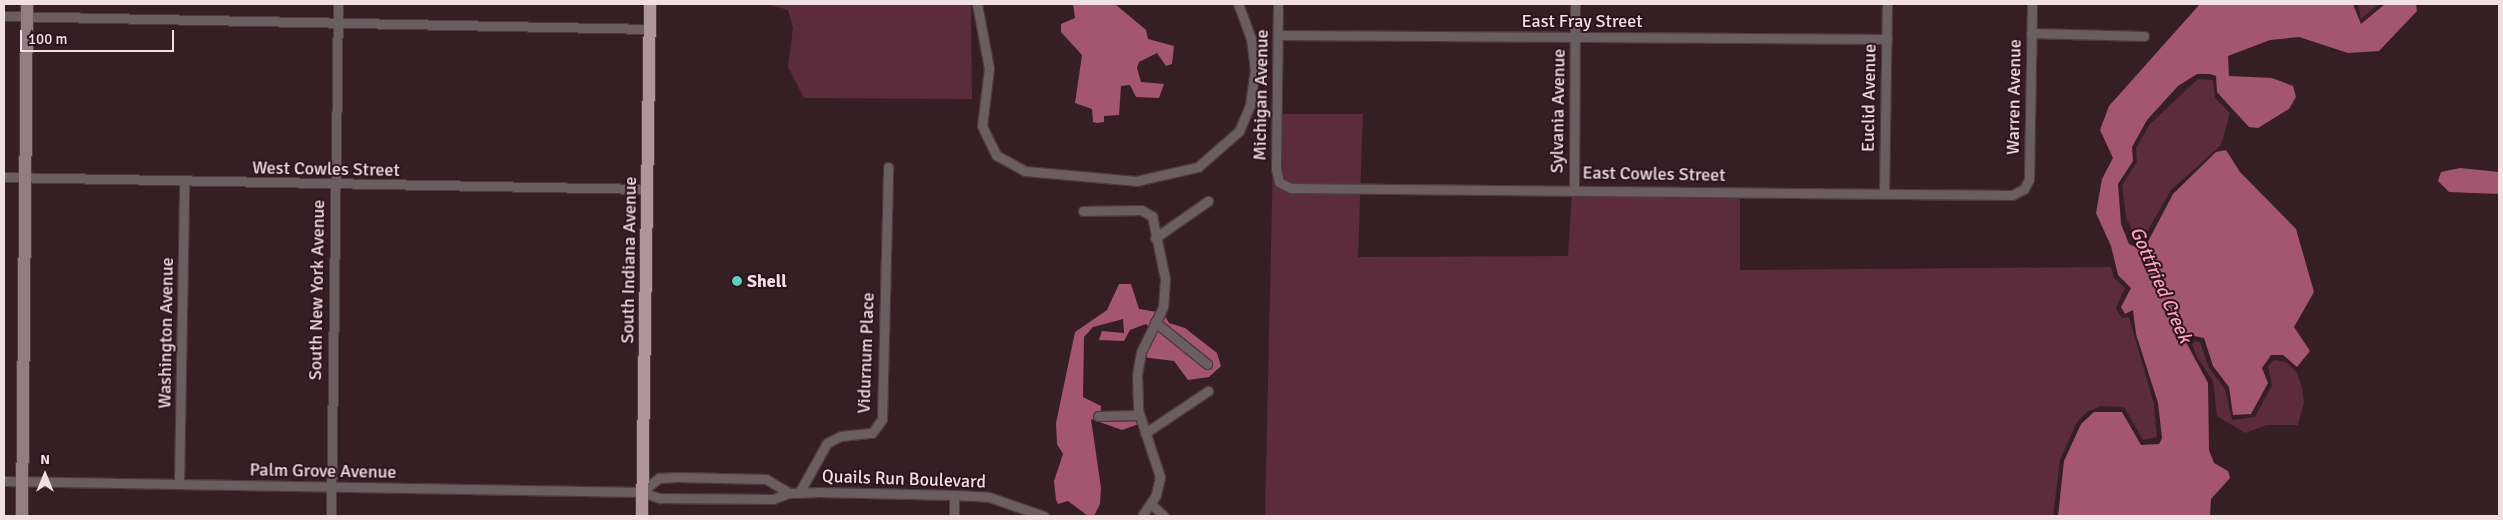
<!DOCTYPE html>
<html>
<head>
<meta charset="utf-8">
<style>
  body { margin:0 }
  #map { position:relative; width:2503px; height:520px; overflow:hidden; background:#361e25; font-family:Signika,sans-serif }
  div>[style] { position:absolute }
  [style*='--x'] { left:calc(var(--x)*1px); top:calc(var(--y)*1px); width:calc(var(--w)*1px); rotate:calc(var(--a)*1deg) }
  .green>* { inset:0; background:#5c2c3c }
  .water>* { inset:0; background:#a45570 }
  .roads { filter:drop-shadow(1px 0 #503940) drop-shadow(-1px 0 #503940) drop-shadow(0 1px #503940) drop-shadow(0 -1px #503940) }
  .street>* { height:9px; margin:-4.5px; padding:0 4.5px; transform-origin:4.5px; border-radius:4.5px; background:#6b5e61 }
  .secondary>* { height:12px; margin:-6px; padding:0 6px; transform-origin:6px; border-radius:6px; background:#927d83 }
  .primary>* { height:12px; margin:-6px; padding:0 6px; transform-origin:6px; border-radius:6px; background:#b0959c }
  .dots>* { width:14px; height:14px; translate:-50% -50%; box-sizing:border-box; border:2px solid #2b141c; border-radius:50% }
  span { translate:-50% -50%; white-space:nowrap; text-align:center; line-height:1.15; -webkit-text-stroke:4px #2b141c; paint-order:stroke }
  .street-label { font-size:18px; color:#f0dfe3 }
  .poi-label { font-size:18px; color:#f0dfe3; font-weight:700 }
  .left { translate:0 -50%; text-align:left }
  .water-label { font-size:19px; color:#fca3be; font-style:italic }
  .frame { position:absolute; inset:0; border:5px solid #f0dfe3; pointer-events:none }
  .north { position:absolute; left:20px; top:450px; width:50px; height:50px; -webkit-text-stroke:4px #2b141c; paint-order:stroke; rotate:0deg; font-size:14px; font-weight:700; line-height:20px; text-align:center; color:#f0dfe3 }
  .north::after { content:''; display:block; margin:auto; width:18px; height:22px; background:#f0dfe3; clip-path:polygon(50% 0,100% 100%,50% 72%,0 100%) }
  .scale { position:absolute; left:20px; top:30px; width:154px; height:22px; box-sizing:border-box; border:2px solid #f0dfe3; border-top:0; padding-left:6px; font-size:15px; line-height:18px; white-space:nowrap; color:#f0dfe3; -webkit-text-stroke:4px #2b141c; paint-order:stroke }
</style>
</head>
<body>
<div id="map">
  <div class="green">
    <i style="clip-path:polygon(766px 4px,971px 4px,972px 99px,804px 98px,788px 67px,793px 28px,788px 10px)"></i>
    <i style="clip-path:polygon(2358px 4px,2379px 4px,2361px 19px)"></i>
    <i style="clip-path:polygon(2198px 79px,2213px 80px,2215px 98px,2230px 113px,2221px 145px,2171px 190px,2139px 246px,2126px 217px,2122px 185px,2137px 162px,2136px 148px,2150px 124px)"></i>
    <i style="clip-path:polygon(1274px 114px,1363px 114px,1358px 257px,1568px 256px,1572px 191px,1740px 194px,1740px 270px,2111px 267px,2114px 278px,2125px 288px,2116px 308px,2122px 318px,2129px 317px,2154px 404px,2157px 437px,2143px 440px,2124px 407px,2101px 406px,2087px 412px,2077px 422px,2060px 460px,2053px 516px,1265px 516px)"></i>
    <i style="clip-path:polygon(2195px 341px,2200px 342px,2209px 368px,2225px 389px,2232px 420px,2255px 417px,2272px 385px,2268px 366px,2274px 360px,2286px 362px,2297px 373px,2302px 388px,2304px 403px,2298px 425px,2267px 425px,2245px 433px,2217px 416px,2213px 381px,2197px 357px,2192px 344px)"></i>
  </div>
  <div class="water">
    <i style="clip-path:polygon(1073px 4px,1115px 4px,1146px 30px,1148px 39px,1174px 46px,1172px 64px,1166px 66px,1157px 53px,1139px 62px,1137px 68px,1141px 82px,1164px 84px,1159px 98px,1136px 97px,1130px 85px,1121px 86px,1119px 115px,1104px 116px,1104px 122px,1097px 123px,1093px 122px,1092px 109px,1075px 103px,1082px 55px,1061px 32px,1061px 24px,1075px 18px)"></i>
    <i style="clip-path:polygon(2200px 4px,2353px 4px,2361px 24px,2385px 4px,2416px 4px,2417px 11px,2379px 51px,2348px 53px,2299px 37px,2270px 40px,2228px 56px,2229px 76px,2272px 78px,2293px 86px,2296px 97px,2289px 109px,2258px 128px,2249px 127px,2226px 102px,2217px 92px,2216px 76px,2210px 74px,2197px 74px,2178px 86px,2147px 120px,2132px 147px,2133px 161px,2118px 184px,2121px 224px,2129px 244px,2143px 251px,2173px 194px,2216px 152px,2226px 150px,2240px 172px,2296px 229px,2314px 292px,2294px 327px,2310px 351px,2297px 367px,2283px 355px,2271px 355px,2262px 368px,2268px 383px,2251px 414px,2233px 415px,2229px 387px,2213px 366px,2204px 338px,2194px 336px,2186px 342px,2208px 383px,2209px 450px,2214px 463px,2228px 471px,2230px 478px,2211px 499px,2210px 516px,2058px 516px,2064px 461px,2081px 424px,2094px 412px,2122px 412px,2141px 445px,2159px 444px,2162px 438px,2158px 403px,2136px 334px,2133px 310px,2125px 314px,2121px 307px,2131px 288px,2118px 275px,2111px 246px,2096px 213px,2102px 179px,2113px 158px,2100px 130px,2109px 106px)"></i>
    <i style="clip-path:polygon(2460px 168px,2499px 172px,2499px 194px,2449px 192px,2438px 181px,2441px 172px)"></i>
    <i style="clip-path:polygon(1119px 284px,1131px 284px,1139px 309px,1163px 313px,1169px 323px,1185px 328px,1217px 353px,1221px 366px,1209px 377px,1188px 380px,1174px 361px,1142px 357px,1151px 329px,1146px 324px,1130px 330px,1124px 341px,1099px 340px,1102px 331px,1124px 333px,1123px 319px,1093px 327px,1084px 337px,1083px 397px,1101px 406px,1101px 415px,1135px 413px,1139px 424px,1122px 430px,1091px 419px,1101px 488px,1100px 504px,1094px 516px,1088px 516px,1068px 501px,1058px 504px,1056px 500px,1054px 481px,1063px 454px,1057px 444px,1056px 423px,1075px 332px,1107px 310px)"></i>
  </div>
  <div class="roads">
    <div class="street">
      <i style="--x:977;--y:4;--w:65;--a:79.4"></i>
      <i style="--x:989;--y:68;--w:58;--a:96.9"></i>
      <i style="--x:982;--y:126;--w:32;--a:64"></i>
      <i style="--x:996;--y:155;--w:33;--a:29"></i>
      <i style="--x:1025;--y:171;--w:111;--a:5.1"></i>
      <i style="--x:1136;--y:181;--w:64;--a:-12.7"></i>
      <i style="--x:1198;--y:167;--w:55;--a:-41.3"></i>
      <i style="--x:1239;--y:131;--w:28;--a:-67"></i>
      <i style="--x:1250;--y:105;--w:35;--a:-82"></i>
      <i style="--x:1255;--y:70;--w:31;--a:-97"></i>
      <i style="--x:1251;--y:39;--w:37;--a:-110"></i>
      <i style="--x:1278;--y:4;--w:165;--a:90.7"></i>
      <i style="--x:1276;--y:169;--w:13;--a:77"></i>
      <i style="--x:1279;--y:182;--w:13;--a:27"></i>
      <i style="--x:1291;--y:188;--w:721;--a:0.56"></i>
      <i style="--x:2012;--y:195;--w:13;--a:-27"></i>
      <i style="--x:2024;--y:189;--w:11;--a:-63"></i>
      <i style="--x:2029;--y:179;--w:175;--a:-89"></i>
      <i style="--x:4;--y:16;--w:645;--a:1.15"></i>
      <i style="--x:2031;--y:33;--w:113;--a:1.5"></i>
      <i style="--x:1278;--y:35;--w:609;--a:0.38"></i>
      <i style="--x:4;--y:177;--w:644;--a:1.07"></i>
      <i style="--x:1574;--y:189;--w:185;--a:-89.7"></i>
      <i style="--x:1884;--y:193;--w:189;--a:-89.1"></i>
      <i style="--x:1083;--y:211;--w:58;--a:-1"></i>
      <i style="--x:1141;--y:210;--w:13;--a:29"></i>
      <i style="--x:1152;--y:216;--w:64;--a:78.3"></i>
      <i style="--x:1165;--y:279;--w:28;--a:94"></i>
      <i style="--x:1163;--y:307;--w:50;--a:116.1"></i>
      <i style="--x:1141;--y:352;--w:23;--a:100"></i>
      <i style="--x:1137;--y:375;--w:35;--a:88"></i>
      <i style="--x:1138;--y:410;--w:71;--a:71.8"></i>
      <i style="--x:1160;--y:477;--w:18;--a:103"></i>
      <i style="--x:1156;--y:495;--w:25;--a:124"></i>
      <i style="--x:1155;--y:238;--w:65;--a:-34.9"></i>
      <i style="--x:1155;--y:322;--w:67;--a:38.9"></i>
      <i style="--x:1098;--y:416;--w:41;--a:-1.4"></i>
      <i style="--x:1145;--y:433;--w:76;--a:-33.7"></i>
      <i style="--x:4;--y:481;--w:637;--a:0.99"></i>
      <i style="--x:641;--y:492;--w:20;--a:18"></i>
      <i style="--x:660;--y:498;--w:113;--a:0.5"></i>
      <i style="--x:773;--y:499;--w:17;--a:-21"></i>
      <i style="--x:789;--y:493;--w:31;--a:-2"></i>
      <i style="--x:820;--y:492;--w:134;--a:1.3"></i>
      <i style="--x:954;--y:495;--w:35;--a:3"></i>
      <i style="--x:989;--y:497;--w:58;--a:19.1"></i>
      <i style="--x:179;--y:483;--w:299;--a:-89"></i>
      <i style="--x:641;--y:492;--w:23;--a:-38"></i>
      <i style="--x:659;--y:478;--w:18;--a:-3"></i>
      <i style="--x:677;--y:477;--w:89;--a:1.3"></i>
      <i style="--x:766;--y:479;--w:27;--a:31"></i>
      <i style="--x:799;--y:493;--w:57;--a:-60.8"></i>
      <i style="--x:827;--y:443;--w:16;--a:-27"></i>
      <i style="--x:841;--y:436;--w:31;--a:-6"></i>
      <i style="--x:872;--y:433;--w:17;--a:-54"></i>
      <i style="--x:882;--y:419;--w:252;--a:-88.6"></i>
      <i style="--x:1151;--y:504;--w:18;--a:43"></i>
      <i style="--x:331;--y:516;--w:512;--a:-89.22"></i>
      <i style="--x:954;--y:516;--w:21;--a:-90"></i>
    </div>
    <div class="secondary">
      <i style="--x:22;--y:516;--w:512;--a:-89.44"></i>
    </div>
    <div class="primary">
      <i style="--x:642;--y:516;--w:512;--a:-89.1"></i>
    </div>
  </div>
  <div class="dots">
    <i style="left:737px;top:281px;background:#5cceba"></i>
  </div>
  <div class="street-label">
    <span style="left:1582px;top:21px">East Fray Street</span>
    <span style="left:1261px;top:95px;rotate:-89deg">Michigan Avenue</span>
    <span style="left:2014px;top:97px;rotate:-89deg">Warren Avenue</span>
    <span style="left:1869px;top:98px;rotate:-89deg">Euclid Avenue</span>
    <span style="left:1558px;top:111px;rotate:-89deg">Sylvania Avenue</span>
    <span style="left:326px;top:169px;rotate:1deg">West Cowles Street</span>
    <span style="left:1654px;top:174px;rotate:1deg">East Cowles Street</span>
    <span style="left:629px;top:260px;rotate:-89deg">South Indiana Avenue</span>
    <span style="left:317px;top:290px;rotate:-89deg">South New York Avenue</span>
    <span style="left:166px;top:333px;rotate:-89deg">Washington Avenue</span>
    <span style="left:866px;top:353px;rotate:-88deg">Vidurnum Place</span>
    <span style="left:323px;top:471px;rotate:1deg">Palm Grove Avenue</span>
    <span style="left:904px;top:479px;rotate:2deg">Quails Run Boulevard</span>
  </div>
  <div class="poi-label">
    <span class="left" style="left:747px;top:281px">Shell</span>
  </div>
  <div class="water-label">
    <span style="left:2160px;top:285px;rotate:66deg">Gottfried Creek</span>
  </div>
  <div class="frame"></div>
  <div class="north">N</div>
  <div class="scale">100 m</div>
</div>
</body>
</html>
